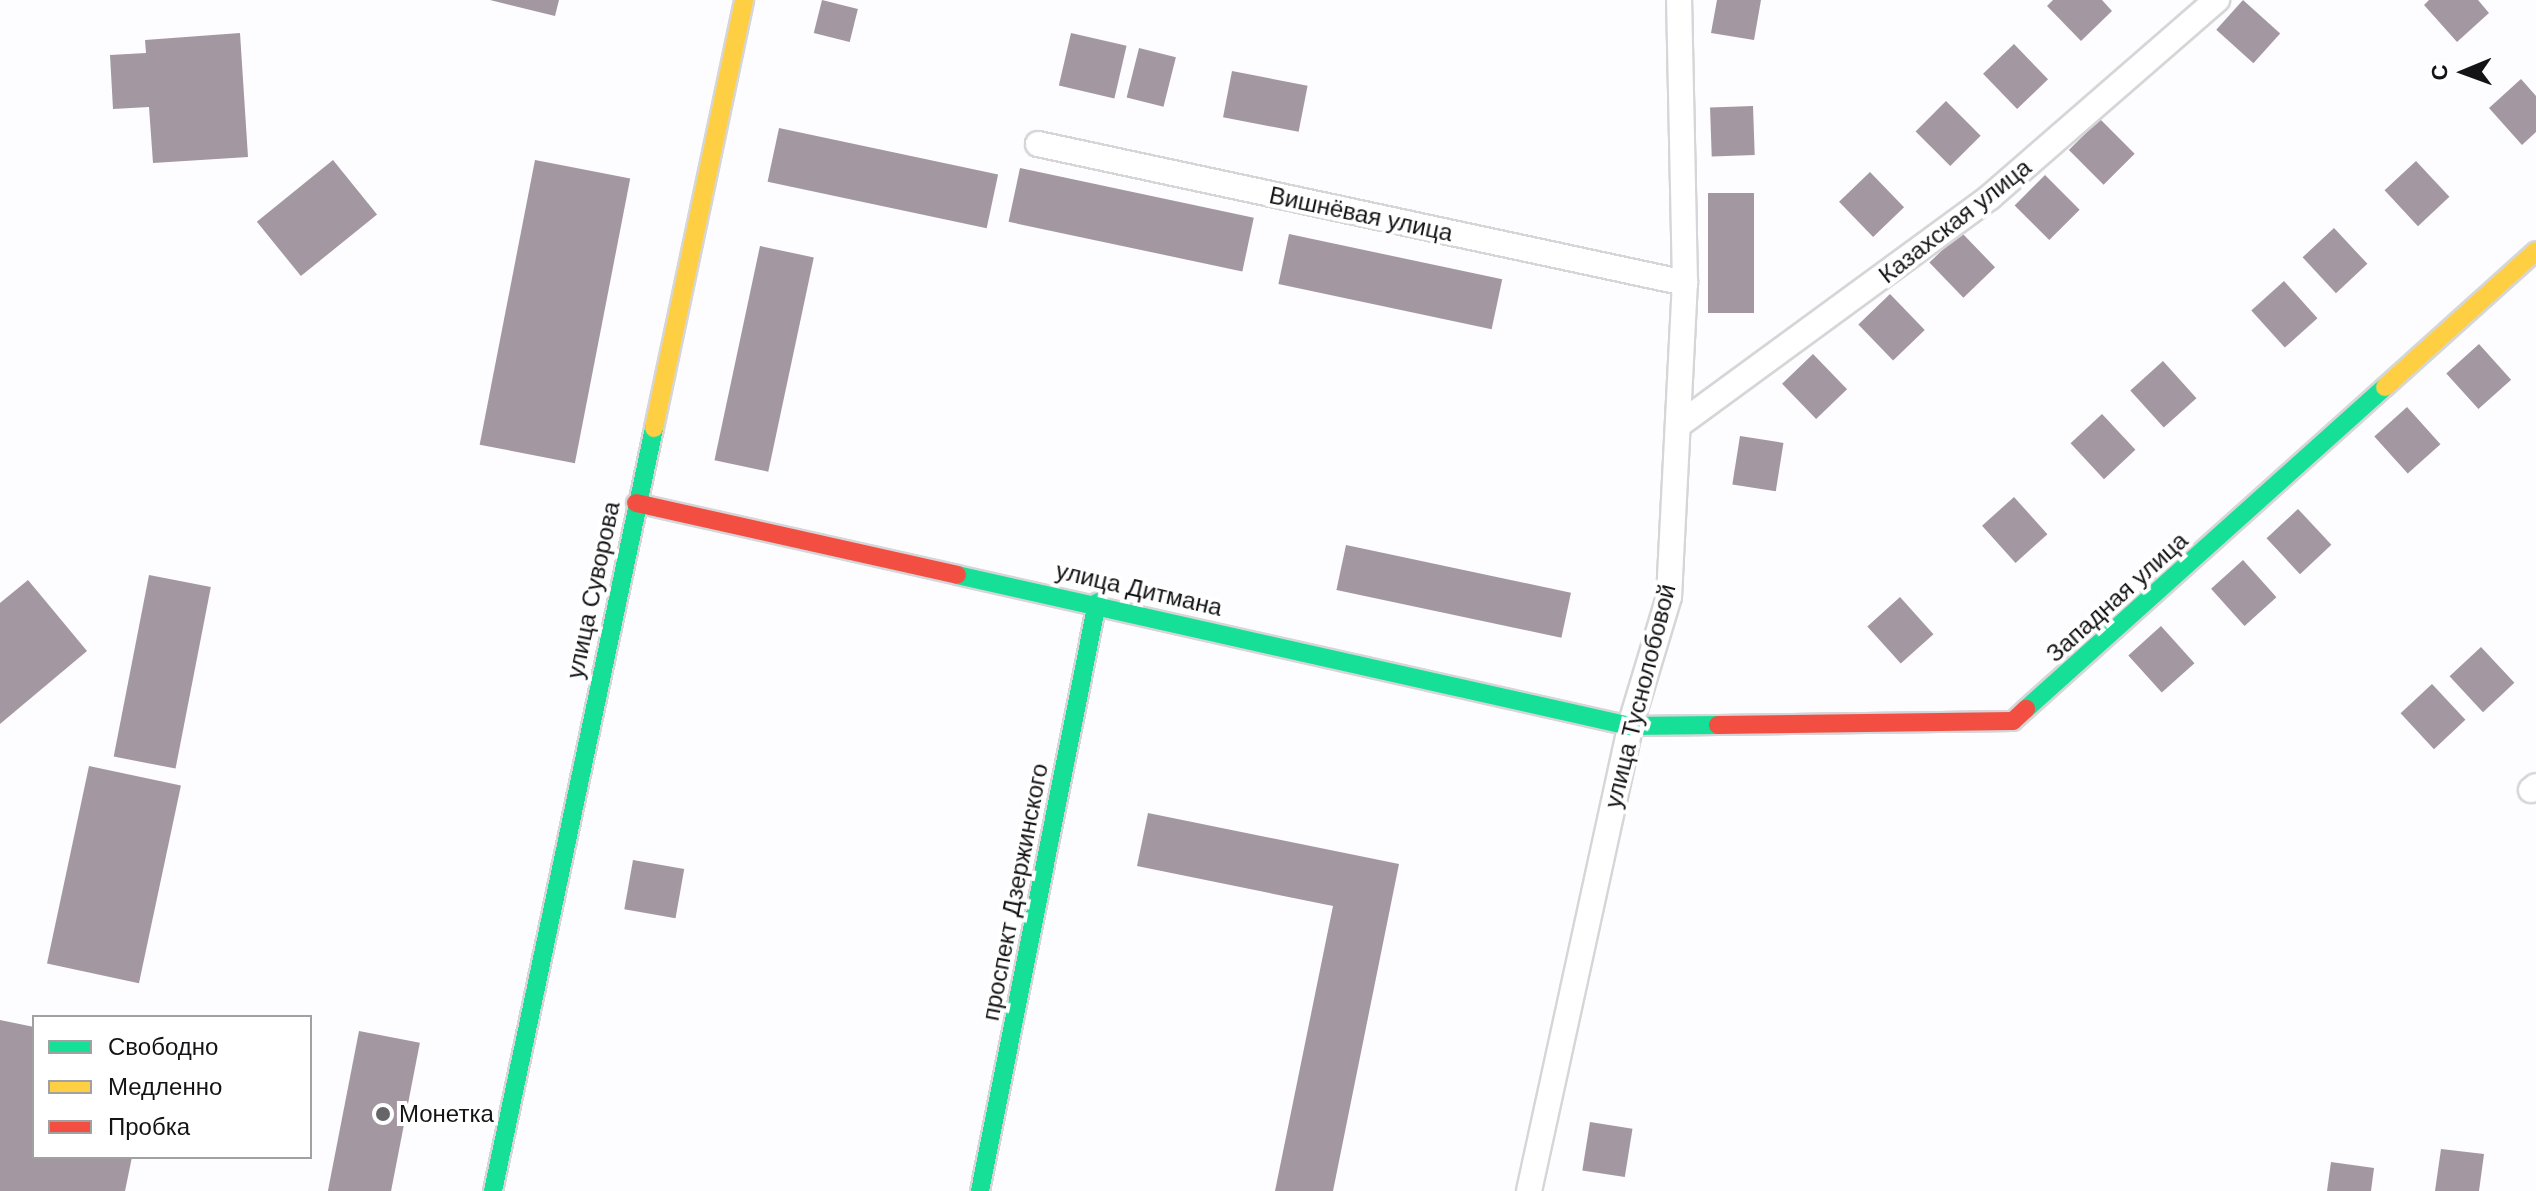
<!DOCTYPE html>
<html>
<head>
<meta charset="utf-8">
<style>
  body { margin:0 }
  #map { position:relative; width:2536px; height:1191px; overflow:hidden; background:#fdfcfe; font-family:Helvetica,sans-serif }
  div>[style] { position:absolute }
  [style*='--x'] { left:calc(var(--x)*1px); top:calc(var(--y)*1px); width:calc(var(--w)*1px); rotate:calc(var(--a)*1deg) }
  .building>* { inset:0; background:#a398a1; transform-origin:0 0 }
  .roads { filter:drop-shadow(2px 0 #d6d6d8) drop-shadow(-2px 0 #d6d6d8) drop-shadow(0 2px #d6d6d8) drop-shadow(0 -2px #d6d6d8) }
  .street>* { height:24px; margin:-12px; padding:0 12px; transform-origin:12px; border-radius:12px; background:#fff }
  .fast>* { height:18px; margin:-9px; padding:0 9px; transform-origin:9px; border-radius:9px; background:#16e098 }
  .slow>* { height:18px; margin:-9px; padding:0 9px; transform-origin:9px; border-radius:9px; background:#ffcf43 }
  .jam>* { height:18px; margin:-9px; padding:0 9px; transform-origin:9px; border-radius:9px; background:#f24e42 }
  .dots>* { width:22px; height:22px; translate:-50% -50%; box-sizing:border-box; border:4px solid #fff; border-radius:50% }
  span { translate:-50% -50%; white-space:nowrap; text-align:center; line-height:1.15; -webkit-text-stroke:8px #fff; paint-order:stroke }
  .street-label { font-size:24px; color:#141416 }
  .poi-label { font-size:24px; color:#141416 }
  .left { translate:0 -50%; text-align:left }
  .legend { position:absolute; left:32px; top:1015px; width:280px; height:144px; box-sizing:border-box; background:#fff; border:2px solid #a1a1a2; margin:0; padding:10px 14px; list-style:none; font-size:24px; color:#141416 }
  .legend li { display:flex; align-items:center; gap:16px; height:40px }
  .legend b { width:40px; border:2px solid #a1a1a2 }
  .north { position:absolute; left:2424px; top:32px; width:80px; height:80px; -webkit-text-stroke:6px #fff; paint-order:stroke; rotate:269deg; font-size:22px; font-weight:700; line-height:32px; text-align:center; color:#141416 }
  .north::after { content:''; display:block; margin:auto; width:28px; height:36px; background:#141416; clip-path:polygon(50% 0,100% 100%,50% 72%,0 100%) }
</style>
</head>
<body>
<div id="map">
  <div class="building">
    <i style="clip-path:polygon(490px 0,559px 0,555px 16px)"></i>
    <i style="left:822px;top:0;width:37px;height:34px;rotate:14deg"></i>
    <i style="clip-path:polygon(1717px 0,1761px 0,1754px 40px,1711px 33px)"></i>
    <i style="clip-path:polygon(2053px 0,2102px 0,2112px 11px,2081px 41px,2047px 6px)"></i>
    <i style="left:2243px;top:0;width:50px;height:40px;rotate:42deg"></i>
    <i style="clip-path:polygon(2429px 0,2478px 0,2489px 13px,2457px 42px,2424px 5px)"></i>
    <i style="clip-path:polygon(240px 33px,248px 157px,153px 163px,149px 107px,113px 109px,110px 55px,146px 53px,145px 40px)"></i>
    <i style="left:1071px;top:33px;width:57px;height:54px;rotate:13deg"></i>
    <i style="left:2014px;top:44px;width:49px;height:43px;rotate:46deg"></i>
    <i style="left:1139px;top:48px;width:38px;height:51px;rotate:14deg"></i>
    <i style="left:1232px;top:71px;width:77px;height:47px;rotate:11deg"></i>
    <i style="clip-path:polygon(2521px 79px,2536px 96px,2536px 132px,2522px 145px,2489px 108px)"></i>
    <i style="left:1946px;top:101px;width:49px;height:43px;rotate:45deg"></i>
    <i style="left:1753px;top:106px;width:49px;height:43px;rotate:88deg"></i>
    <i style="left:2100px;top:119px;width:49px;height:44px;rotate:45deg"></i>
    <i style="left:779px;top:128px;width:224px;height:55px;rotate:12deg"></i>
    <i style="left:333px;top:160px;width:70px;height:98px;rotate:51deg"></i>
    <i style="left:535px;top:160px;width:97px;height:290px;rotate:11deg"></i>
    <i style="left:2416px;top:161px;width:49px;height:43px;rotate:47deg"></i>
    <i style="left:1020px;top:168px;width:239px;height:55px;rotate:12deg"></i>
    <i style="left:1870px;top:172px;width:49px;height:43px;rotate:46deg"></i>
    <i style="left:2045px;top:175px;width:49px;height:43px;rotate:45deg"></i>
    <i style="left:1708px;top:193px;width:46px;height:120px"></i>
    <i style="left:2334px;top:228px;width:49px;height:43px;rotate:47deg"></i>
    <i style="left:1961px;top:232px;width:49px;height:44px;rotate:46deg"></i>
    <i style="left:1289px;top:234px;width:218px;height:51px;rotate:12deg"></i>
    <i style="left:760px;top:246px;width:55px;height:219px;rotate:12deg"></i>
    <i style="left:2284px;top:281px;width:50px;height:44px;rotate:48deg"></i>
    <i style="left:1890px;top:294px;width:50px;height:44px;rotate:46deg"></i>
    <i style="left:2479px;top:344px;width:48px;height:44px;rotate:48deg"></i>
    <i style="left:1813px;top:354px;width:49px;height:43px;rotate:46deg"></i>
    <i style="left:2163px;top:361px;width:50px;height:44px;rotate:48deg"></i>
    <i style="left:2407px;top:407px;width:50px;height:44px;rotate:48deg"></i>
    <i style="left:2102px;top:414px;width:49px;height:43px;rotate:47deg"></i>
    <i style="left:1740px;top:436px;width:44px;height:49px;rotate:9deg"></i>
    <i style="left:2014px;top:497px;width:50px;height:43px;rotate:48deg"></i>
    <i style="left:2298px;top:509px;width:49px;height:43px;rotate:47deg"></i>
    <i style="left:1346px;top:545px;width:230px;height:46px;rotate:12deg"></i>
    <i style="left:2243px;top:560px;width:50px;height:43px;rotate:48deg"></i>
    <i style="left:149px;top:575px;width:63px;height:185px;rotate:11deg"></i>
    <i style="clip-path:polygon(28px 580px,87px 651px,0 724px,0 603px)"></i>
    <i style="left:1900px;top:597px;width:50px;height:44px;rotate:48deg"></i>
    <i style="left:2161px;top:626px;width:50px;height:44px;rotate:48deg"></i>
    <i style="left:2481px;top:647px;width:49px;height:43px;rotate:47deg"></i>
    <i style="left:2432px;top:684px;width:49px;height:43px;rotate:47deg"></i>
    <i style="left:89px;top:766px;width:94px;height:202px;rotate:12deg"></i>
    <i style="clip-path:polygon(1148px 813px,1399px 864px,1333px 1191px,1275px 1191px,1333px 906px,1137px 866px)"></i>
    <i style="left:633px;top:860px;width:52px;height:50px;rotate:10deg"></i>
    <i style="clip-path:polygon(0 1020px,34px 1027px,34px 1157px,132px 1157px,125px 1191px,0 1191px)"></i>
    <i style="left:359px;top:1031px;width:62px;height:163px;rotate:11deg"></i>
    <i style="left:1590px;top:1122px;width:43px;height:49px;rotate:9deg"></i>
    <i style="clip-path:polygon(2441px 1149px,2484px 1154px,2479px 1191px,2435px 1191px)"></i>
    <i style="clip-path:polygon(2331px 1162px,2374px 1168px,2371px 1191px,2327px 1191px)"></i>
  </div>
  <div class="roads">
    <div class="street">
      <i style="--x:1038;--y:144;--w:662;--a:12.12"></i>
      <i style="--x:1680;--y:424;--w:384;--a:-36.2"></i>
      <i style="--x:1990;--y:197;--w:301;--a:-41"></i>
      <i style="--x:2531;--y:790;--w:6;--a:-39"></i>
      <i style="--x:1529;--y:1191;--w:476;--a:-77.7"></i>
      <i style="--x:1630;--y:726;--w:135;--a:-73.2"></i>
      <i style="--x:1669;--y:597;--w:314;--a:-87.1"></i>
      <i style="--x:1685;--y:283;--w:283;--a:-91.2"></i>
    </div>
    <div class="fast">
      <i style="--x:957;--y:575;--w:690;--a:12.65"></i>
      <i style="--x:1630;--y:726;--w:88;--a:-0.7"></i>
      <i style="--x:2026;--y:709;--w:482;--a:-41.9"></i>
      <i style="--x:493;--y:1191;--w:780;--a:-78.08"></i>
      <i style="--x:980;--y:1191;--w:600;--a:-78.75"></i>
    </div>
    <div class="slow">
      <i style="--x:2385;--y:387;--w:203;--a:-42"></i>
      <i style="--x:654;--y:428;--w:437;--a:-78.1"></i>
    </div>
    <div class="jam">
      <i style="--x:636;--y:503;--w:329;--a:12.6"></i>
      <i style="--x:1718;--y:725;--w:295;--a:-0.8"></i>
      <i style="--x:2013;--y:721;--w:18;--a:-43"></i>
    </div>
  </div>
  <div class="dots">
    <i style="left:383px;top:1114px;background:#666567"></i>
  </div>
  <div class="street-label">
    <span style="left:1361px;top:214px;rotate:12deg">Вишнёвая улица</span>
    <span style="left:1955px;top:221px;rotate:-38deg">Казахская улица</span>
    <span style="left:1139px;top:589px;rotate:13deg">улица Дитмана</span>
    <span style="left:593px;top:590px;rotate:-78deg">улица Суворова</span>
    <span style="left:2117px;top:597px;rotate:-42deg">Западная улица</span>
    <span style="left:1640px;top:696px;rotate:-76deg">улица Туснолобовой</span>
    <span style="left:1015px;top:892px;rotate:-79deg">проспект Дзержинского</span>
  </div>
  <div class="poi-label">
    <span class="left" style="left:399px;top:1114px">Монетка</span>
  </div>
  <ul class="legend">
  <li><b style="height:10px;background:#16e098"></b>Свободно</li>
  <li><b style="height:10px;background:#ffcf43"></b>Медленно</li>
  <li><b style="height:10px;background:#f24e42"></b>Пробка</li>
  </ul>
  <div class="north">С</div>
</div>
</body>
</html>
